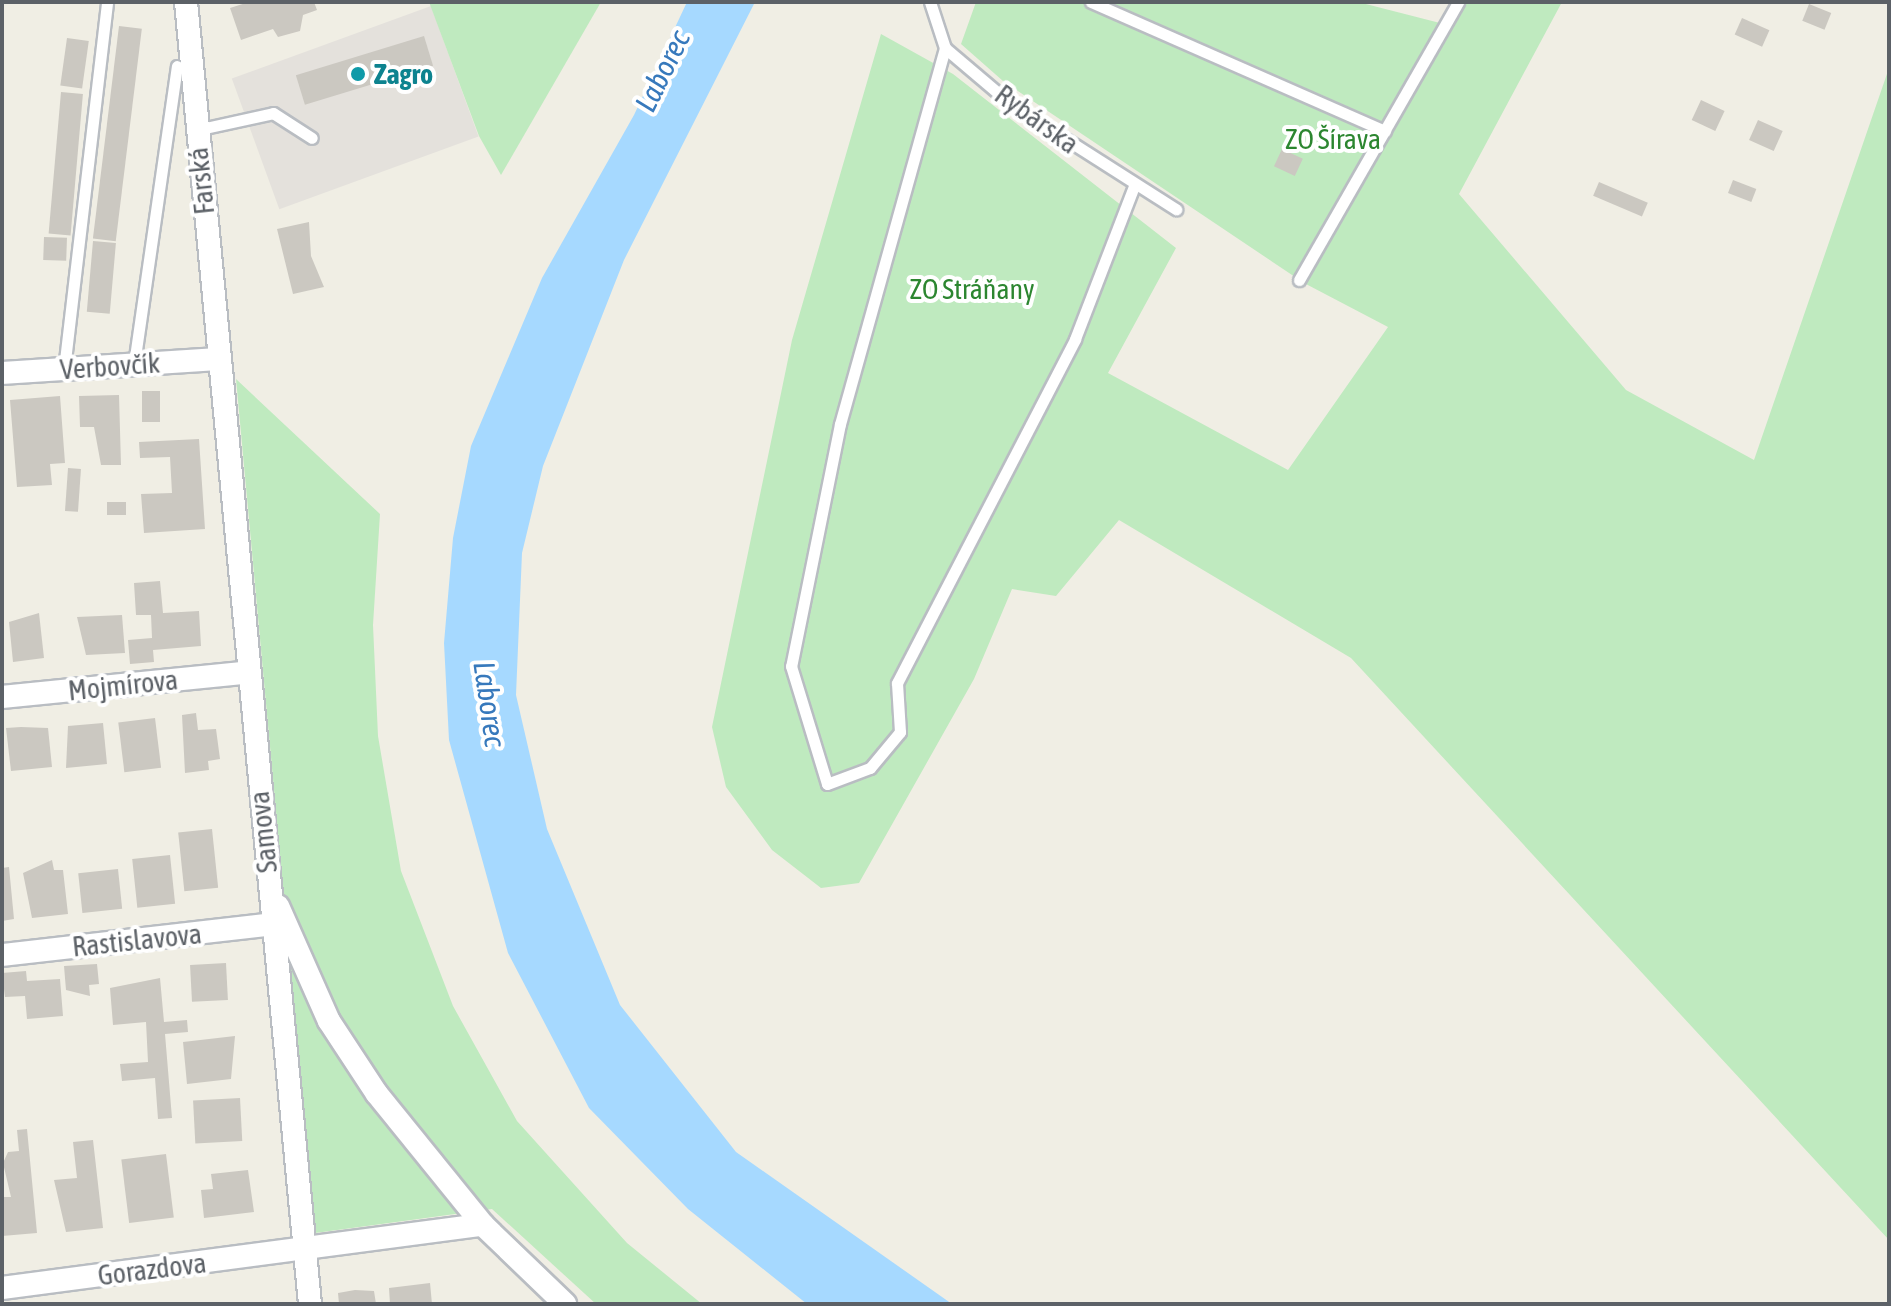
<!DOCTYPE html>
<html>
<head>
<meta charset="utf-8">
<style>
  body { margin:0 }
  #map { position:relative; width:1891px; height:1306px; overflow:hidden; background:#f0eee4; font-family:"Asap Condensed",sans-serif }
  div>[style] { position:absolute }
  [style*='--x'] { left:calc(var(--x)*1px); top:calc(var(--y)*1px); width:calc(var(--w)*1px); rotate:calc(var(--a)*1deg) }
  .industrial>* { inset:0; background:#e4e1dc; transform-origin:0 0 }
  .green>* { inset:0; background:#bfeabf }
  .water>* { inset:0; background:#a6d9ff }
  .building>* { inset:0; background:#cbc8c1; transform-origin:0 0 }
  .roads { filter:drop-shadow(2px 0 #b9bdc2) drop-shadow(-2px 0 #b9bdc2) drop-shadow(0 2px #b9bdc2) drop-shadow(0 -2px #b9bdc2) }
  .service>* { height:11px; margin:-5.5px; padding:0 5.5px; transform-origin:5.5px; border-radius:5.5px; background:#fff }
  .minor>* { height:22px; margin:-11px; padding:0 11px; transform-origin:11px; border-radius:11px; background:#fff }
  .dots>* { width:22px; height:22px; translate:-50% -50%; box-sizing:border-box; border:4px solid #fff; border-radius:50% }
  span { translate:-50% -50%; white-space:nowrap; text-align:center; line-height:1.15; -webkit-text-stroke:8px #fff; paint-order:stroke }
  .culture-label { font-size:28px; color:#0d838f; font-weight:700 }
  .left { translate:0 -50%; text-align:left }
  .street-label { font-size:28px; color:#5c6167 }
  .park-label { font-size:28px; color:#2c8630 }
  .water-label { font-size:30px; color:#3779bc; font-style:italic }
  .frame { position:absolute; inset:0; border:4px solid #5c6167; pointer-events:none }
</style>
</head>
<body>
<div id="map">
  <div class="industrial">
    <i style="left:431px;top:6px;width:139px;height:212px;rotate:70deg"></i>
  </div>
  <div class="green">
    <i style="clip-path:polygon(429px 2px,601px 2px,501px 175px,479px 136px)"></i>
    <i style="clip-path:polygon(976px 2px,1358px 2px,1440px 23px,1452px 2px,1562px 2px,1459px 194px,1626px 390px,1754px 460px,1889px 68px,1889px 1240px,1351px 658px,1119px 520px,1056px 596px,1012px 589px,974px 679px,859px 883px,821px 888px,772px 850px,726px 787px,712px 727px,792px 340px,881px 34px,953px 74px,1176px 248px,1108px 373px,1288px 470px,1388px 327px,1304px 283px,1003px 81px,961px 44px)"></i>
    <i style="clip-path:polygon(236px 379px,380px 514px,373px 625px,378px 736px,401px 871px,453px 1006px,517px 1121px,627px 1243px,702px 1304px,596px 1304px,492px 1209px,315px 1233px)"></i>
  </div>
  <div class="water">
    <i style="clip-path:polygon(687px 2px,755px 2px,624px 260px,543px 466px,522px 553px,516px 695px,547px 829px,620px 1005px,736px 1152px,952px 1304px,807px 1304px,688px 1209px,589px 1108px,508px 953px,449px 740px,444px 643px,453px 538px,471px 446px,542px 278px,634px 115px)"></i>
  </div>
  <div class="building">
    <i style="clip-path:polygon(249px 2px,314px 2px,317px 10px,303px 15px,300px 31px,278px 37px,273px 29px,241px 40px,230px 8px)"></i>
    <i style="left:1809px;top:4px;width:24px;height:18px;rotate:22deg"></i>
    <i style="left:1742px;top:18px;width:30px;height:18px;rotate:24deg"></i>
    <i style="left:119px;top:26px;width:23px;height:214px;rotate:7deg"></i>
    <i style="left:424px;top:36px;width:31px;height:134px;rotate:73deg"></i>
    <i style="left:67px;top:38px;width:22px;height:48px;rotate:8deg"></i>
    <i style="left:61px;top:92px;width:22px;height:142px;rotate:5deg"></i>
    <i style="left:1701px;top:100px;width:26px;height:22px;rotate:25deg"></i>
    <i style="left:1758px;top:120px;width:27px;height:22px;rotate:24deg"></i>
    <i style="left:1282px;top:149px;width:23px;height:19px;rotate:25deg"></i>
    <i style="left:1733px;top:180px;width:25px;height:14px;rotate:21deg"></i>
    <i style="left:1599px;top:182px;width:53px;height:15px;rotate:23deg"></i>
    <i style="clip-path:polygon(309px 222px,311px 256px,324px 287px,293px 294px,277px 229px)"></i>
    <i style="left:44px;top:237px;width:23px;height:23px;rotate:2deg"></i>
    <i style="left:93px;top:241px;width:23px;height:71px;rotate:5deg"></i>
    <i style="left:142px;top:391px;width:18px;height:31px"></i>
    <i style="clip-path:polygon(119px 395px,121px 465px,101px 465px,94px 427px,80px 427px,79px 396px)"></i>
    <i style="clip-path:polygon(60px 396px,65px 463px,50px 464px,52px 485px,17px 487px,10px 400px)"></i>
    <i style="clip-path:polygon(199px 439px,205px 529px,144px 533px,141px 494px,172px 493px,170px 457px,140px 458px,139px 442px)"></i>
    <i style="left:68px;top:468px;width:13px;height:43px;rotate:4deg"></i>
    <i style="left:107px;top:502px;width:19px;height:13px"></i>
    <i style="clip-path:polygon(160px 581px,163px 613px,199px 611px,201px 646px,153px 650px,154px 662px,130px 664px,128px 640px,152px 638px,151px 615px,136px 615px,134px 583px)"></i>
    <i style="clip-path:polygon(39px 613px,44px 658px,13px 662px,9px 622px)"></i>
    <i style="clip-path:polygon(122px 615px,125px 653px,86px 655px,77px 617px)"></i>
    <i style="clip-path:polygon(196px 713px,198px 730px,216px 729px,220px 759px,208px 761px,209px 770px,185px 773px,182px 715px)"></i>
    <i style="left:155px;top:718px;width:50px;height:37px;rotate:83deg"></i>
    <i style="clip-path:polygon(103px 723px,107px 764px,66px 768px,68px 726px)"></i>
    <i style="clip-path:polygon(21px 727px,48px 728px,52px 767px,11px 771px,6px 728px)"></i>
    <i style="left:212px;top:829px;width:59px;height:34px;rotate:84deg"></i>
    <i style="left:170px;top:855px;width:49px;height:38px;rotate:84deg"></i>
    <i style="clip-path:polygon(52px 860px,54px 870px,63px 870px,68px 914px,32px 918px,23px 873px)"></i>
    <i style="clip-path:polygon(9px 867px,14px 919px,2px 921px,2px 868px)"></i>
    <i style="left:118px;top:869px;width:40px;height:40px;rotate:84deg"></i>
    <i style="left:226px;top:963px;width:37px;height:36px;rotate:87deg"></i>
    <i style="clip-path:polygon(97px 964px,99px 984px,89px 985px,90px 996px,66px 990px,64px 966px)"></i>
    <i style="clip-path:polygon(26px 971px,27px 981px,60px 979px,63px 1016px,27px 1019px,25px 996px,5px 997px,2px 973px)"></i>
    <i style="clip-path:polygon(160px 978px,164px 1022px,187px 1020px,188px 1032px,165px 1034px,172px 1118px,158px 1119px,155px 1078px,122px 1081px,120px 1064px,148px 1062px,146px 1022px,113px 1025px,110px 988px)"></i>
    <i style="clip-path:polygon(235px 1036px,231px 1079px,187px 1084px,183px 1042px)"></i>
    <i style="left:240px;top:1098px;width:43px;height:47px;rotate:87deg"></i>
    <i style="clip-path:polygon(27px 1129px,37px 1233px,2px 1236px,2px 1197px,11px 1197px,3px 1163px,8px 1152px,19px 1151px,17px 1130px)"></i>
    <i style="clip-path:polygon(93px 1140px,103px 1228px,66px 1232px,54px 1180px,77px 1178px,73px 1142px)"></i>
    <i style="left:166px;top:1154px;width:64px;height:45px;rotate:83deg"></i>
    <i style="clip-path:polygon(248px 1170px,254px 1212px,204px 1218px,201px 1190px,213px 1189px,211px 1174px)"></i>
    <i style="clip-path:polygon(430px 1283px,432px 1304px,390px 1304px,389px 1288px)"></i>
    <i style="clip-path:polygon(355px 1290px,374px 1291px,376px 1304px,339px 1304px,338px 1293px)"></i>
  </div>
  <div class="roads">
    <div class="service">
      <i style="--x:930;--y:2;--w:48;--a:71.9"></i>
      <i style="--x:945;--y:48;--w:87;--a:40.3"></i>
      <i style="--x:1011;--y:104;--w:196;--a:32.5"></i>
      <i style="--x:1091;--y:2;--w:321;--a:23.7"></i>
      <i style="--x:945;--y:48;--w:390;--a:105.6"></i>
      <i style="--x:840;--y:424;--w:247;--a:101.4"></i>
      <i style="--x:791;--y:666;--w:123;--a:73"></i>
      <i style="--x:827;--y:784;--w:46;--a:-20.4"></i>
      <i style="--x:870;--y:768;--w:47;--a:-50.2"></i>
      <i style="--x:900;--y:732;--w:49;--a:-93.5"></i>
      <i style="--x:897;--y:683;--w:387;--a:-62.6"></i>
      <i style="--x:1075;--y:339;--w:164;--a:-68.9"></i>
      <i style="--x:196;--y:130;--w:79;--a:-12.4"></i>
      <i style="--x:273;--y:113;--w:46;--a:32.7"></i>
      <i style="--x:1299;--y:280;--w:320;--a:-60.2"></i>
      <i style="--x:134;--y:364;--w:301;--a:-81.8"></i>
      <i style="--x:64;--y:369;--w:370;--a:-83.3"></i>
    </div>
    <div class="minor">
      <i style="--x:186;--y:2;--w:1308;--a:84.56"></i>
      <i style="--x:2;--y:373;--w:217;--a:-3.7"></i>
      <i style="--x:2;--y:697;--w:243;--a:-5.7"></i>
      <i style="--x:278;--y:906;--w:126;--a:66.1"></i>
      <i style="--x:329;--y:1021;--w:87;--a:56.7"></i>
      <i style="--x:377;--y:1094;--w:169;--a:51"></i>
      <i style="--x:483;--y:1225;--w:114;--a:43.9"></i>
      <i style="--x:2;--y:955;--w:272;--a:-6.5"></i>
      <i style="--x:2;--y:1288;--w:485;--a:-7.5"></i>
    </div>
  </div>
  <div class="dots">
    <i style="left:358px;top:74px;background:#0f9aa8"></i>
  </div>
  <div class="culture-label">
    <span class="left" style="left:374px;top:74px">Zagro</span>
  </div>
  <div class="street-label">
    <span style="left:1037px;top:119px;rotate:36deg">Rybárska</span>
    <span style="left:201px;top:181px;rotate:-96deg">Farská</span>
    <span style="left:110px;top:366px;rotate:-4deg">Verbovčík</span>
    <span style="left:123px;top:685px;rotate:-6deg">Mojmírova</span>
    <span style="left:263px;top:832px;rotate:-96deg">Samova</span>
    <span style="left:137px;top:940px;rotate:-6deg">Rastislavova</span>
    <span style="left:152px;top:1269px;rotate:-7deg">Gorazdova</span>
  </div>
  <div class="park-label">
    <span style="left:1333px;top:139px">ZO Šírava</span>
    <span style="left:972px;top:289px">ZO Stráňany</span>
  </div>
  <div class="water-label">
    <span style="left:662px;top:71px;rotate:-64deg">Laborec</span>
    <span style="left:490px;top:704px;rotate:82deg">Laborec</span>
  </div>
  <div class="frame"></div>
</div>
</body>
</html>
